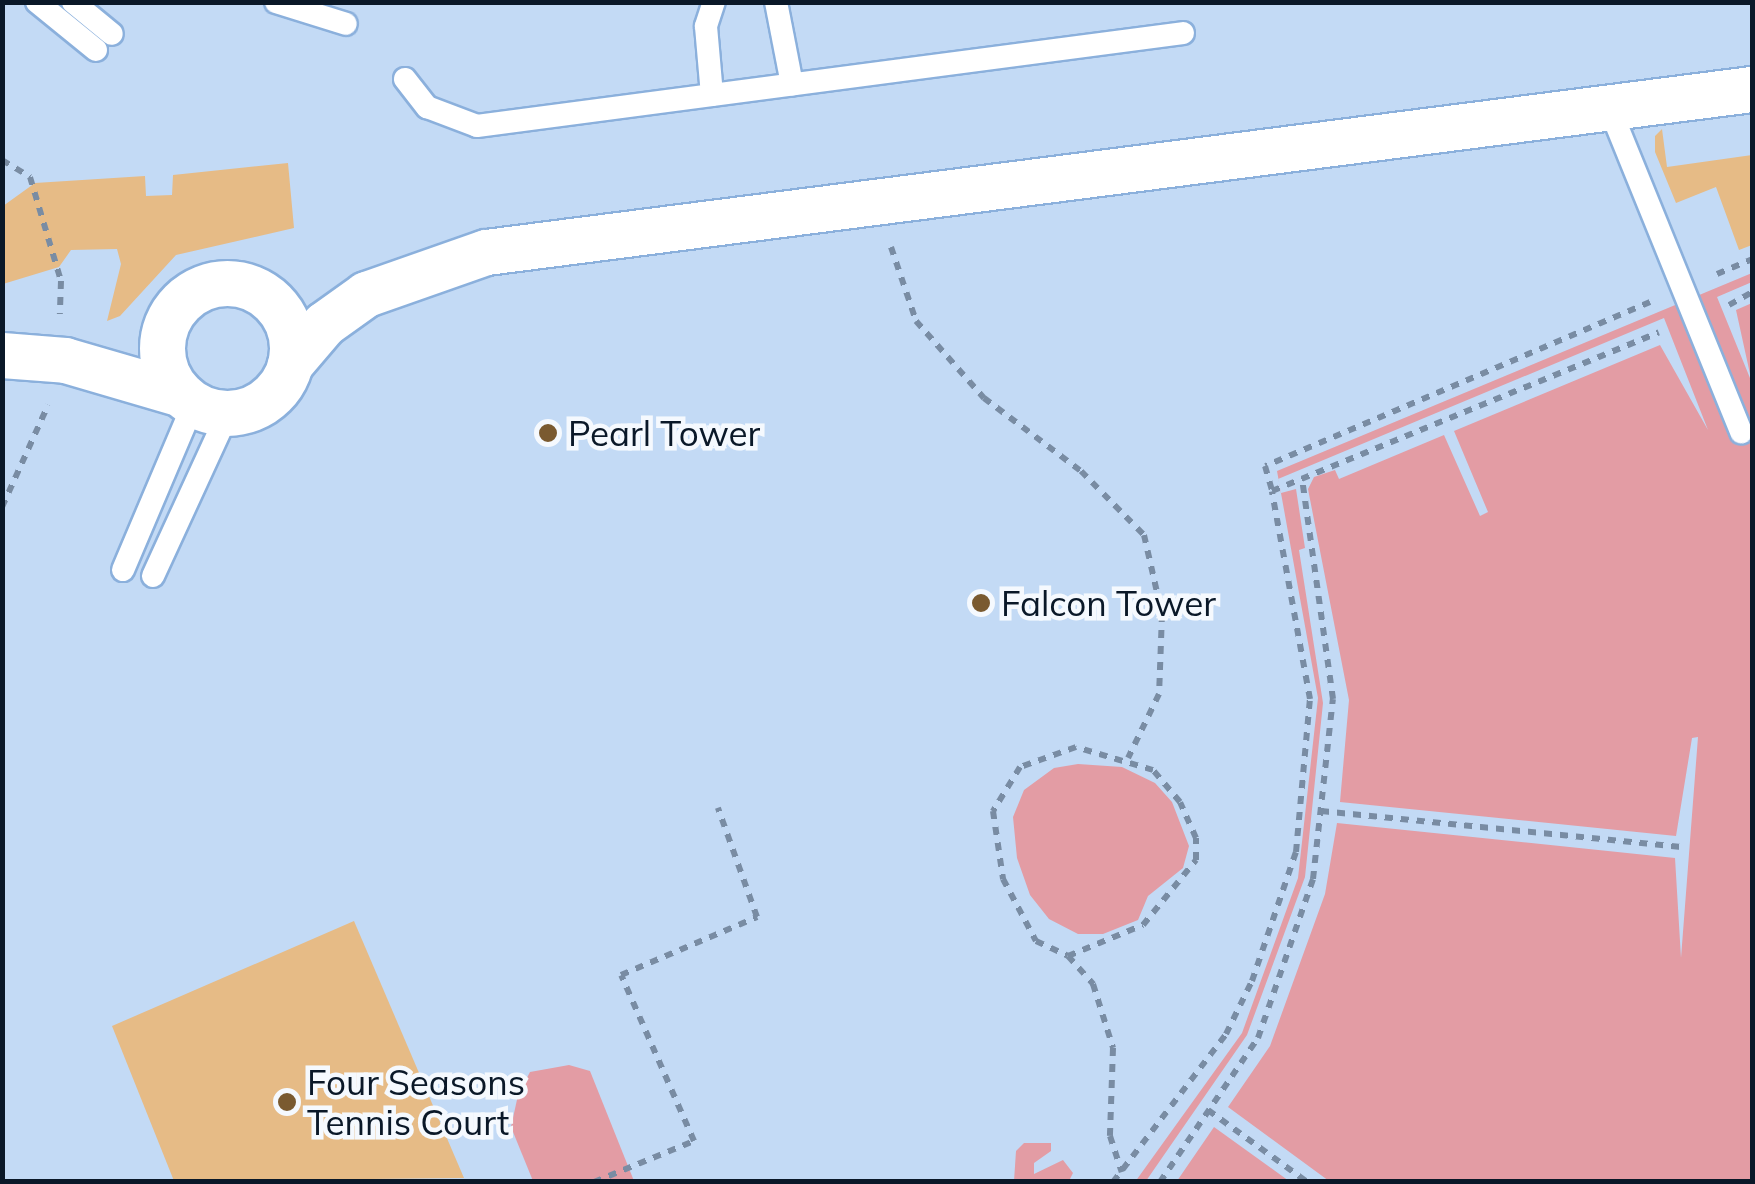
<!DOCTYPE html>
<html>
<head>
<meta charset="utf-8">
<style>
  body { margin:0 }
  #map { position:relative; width:1755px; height:1184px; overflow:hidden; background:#c3daf5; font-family:Mulish,sans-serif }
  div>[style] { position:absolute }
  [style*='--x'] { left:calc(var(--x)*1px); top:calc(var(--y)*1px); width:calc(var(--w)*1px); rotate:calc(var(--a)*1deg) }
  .green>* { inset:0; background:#e6bb86 }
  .water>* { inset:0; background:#e39ca4 }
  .pier>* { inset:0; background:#c3daf5 }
  .path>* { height:6px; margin-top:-3px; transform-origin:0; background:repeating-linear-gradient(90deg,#798ca3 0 8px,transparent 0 16px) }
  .roads { filter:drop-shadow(2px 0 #8bb0dc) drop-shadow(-2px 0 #8bb0dc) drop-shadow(0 2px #8bb0dc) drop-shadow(0 -2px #8bb0dc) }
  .lane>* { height:22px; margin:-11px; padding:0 11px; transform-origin:11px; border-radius:11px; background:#fff }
  .street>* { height:45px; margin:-22.5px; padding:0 22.5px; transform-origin:22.5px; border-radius:22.5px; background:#fff }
  .street>.ring { margin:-22.5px; padding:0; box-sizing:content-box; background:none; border:45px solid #fff; border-radius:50% }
  .dots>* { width:28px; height:28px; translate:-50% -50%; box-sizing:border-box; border:5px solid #f5f9fe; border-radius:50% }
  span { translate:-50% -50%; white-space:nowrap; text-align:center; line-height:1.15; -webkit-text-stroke:9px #f5f9fe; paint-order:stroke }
  .poi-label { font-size:35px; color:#0a1828 }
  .left { translate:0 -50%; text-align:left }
  .frame { position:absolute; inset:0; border:5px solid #0a1828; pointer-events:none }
</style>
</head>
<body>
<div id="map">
  <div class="green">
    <i style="clip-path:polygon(1662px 129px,1667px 167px,1752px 155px,1752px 245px,1739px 250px,1716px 187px,1676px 203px,1655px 152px,1655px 136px)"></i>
    <i style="clip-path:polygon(288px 163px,294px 228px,176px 255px,120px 316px,107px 321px,121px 264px,117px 249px,71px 250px,59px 267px,3px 284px,3px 206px,35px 183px,145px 176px,146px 196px,172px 195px,173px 175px)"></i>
    <i style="clip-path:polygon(354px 921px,464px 1178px,174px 1181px,112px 1026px)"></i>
  </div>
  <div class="water">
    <i style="clip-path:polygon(1752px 273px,1752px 1181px,1135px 1182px,1242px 1033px,1298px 878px,1318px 698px,1277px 471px)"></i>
    <i style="clip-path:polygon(1078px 764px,1122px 767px,1155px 783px,1172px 802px,1189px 846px,1183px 868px,1148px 896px,1138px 920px,1103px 934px,1078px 934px,1049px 919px,1030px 895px,1017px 858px,1013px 817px,1024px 790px,1054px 768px)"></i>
    <i style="clip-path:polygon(569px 1065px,590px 1071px,634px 1181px,533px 1181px,511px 1127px,518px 1095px,530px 1072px)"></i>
    <i style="clip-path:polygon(1024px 1143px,1051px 1143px,1051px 1151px,1034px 1163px,1034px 1174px,1063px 1160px,1073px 1173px,1069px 1181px,1014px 1181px,1016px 1151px)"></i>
  </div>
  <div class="pier">
    <i style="clip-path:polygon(1752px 282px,1752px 303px,1736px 310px,1752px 383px,1717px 297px)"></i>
    <i style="clip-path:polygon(1664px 318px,1708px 430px,1660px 345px,1454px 431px,1488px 512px,1480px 516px,1444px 435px,1339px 479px,1335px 470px,1314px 477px,1308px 489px,1349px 700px,1340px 802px,1676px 836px,1692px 738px,1698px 737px,1681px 958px,1675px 858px,1337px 823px,1325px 894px,1270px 1046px,1228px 1107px,1329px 1181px,1289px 1181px,1214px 1127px,1177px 1181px,1146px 1181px,1247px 1035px,1305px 877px,1323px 703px,1299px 550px,1305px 548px,1296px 489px,1281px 493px,1278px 479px)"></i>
  </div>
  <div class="path">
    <i style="--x:2;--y:160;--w:33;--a:31"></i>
    <i style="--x:30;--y:177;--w:109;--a:73.4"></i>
    <i style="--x:61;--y:281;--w:33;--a:92"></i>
    <i style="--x:891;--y:247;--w:78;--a:71.3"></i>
    <i style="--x:916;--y:321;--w:103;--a:48.6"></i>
    <i style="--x:984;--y:398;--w:121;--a:37"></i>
    <i style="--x:1081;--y:471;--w:90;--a:45.5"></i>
    <i style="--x:1144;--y:535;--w:81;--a:77.2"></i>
    <i style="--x:1162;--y:614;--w:80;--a:92.1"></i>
    <i style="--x:1159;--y:694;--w:71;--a:115.8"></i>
    <i style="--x:1717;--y:274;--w:38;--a:-23"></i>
    <i style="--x:1650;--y:302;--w:418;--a:156.9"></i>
    <i style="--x:1265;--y:466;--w:26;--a:74"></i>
    <i style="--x:1272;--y:491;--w:418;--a:-22.3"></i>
    <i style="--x:1729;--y:305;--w:26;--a:-29"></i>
    <i style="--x:2;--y:507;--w:112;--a:-65.7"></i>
    <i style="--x:1321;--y:811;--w:362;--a:5.7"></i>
    <i style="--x:1068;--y:956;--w:81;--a:-22.5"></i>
    <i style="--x:1143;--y:925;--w:84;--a:-50.8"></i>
    <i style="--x:1196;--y:860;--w:22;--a:-90"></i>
    <i style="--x:1196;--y:838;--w:39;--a:-114"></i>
    <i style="--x:1180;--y:802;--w:42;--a:-130.2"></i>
    <i style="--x:1153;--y:770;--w:80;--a:-163.4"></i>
    <i style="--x:1076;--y:747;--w:59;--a:160.3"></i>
    <i style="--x:1020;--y:767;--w:52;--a:121.5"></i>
    <i style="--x:993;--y:811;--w:69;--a:81.6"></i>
    <i style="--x:1003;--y:879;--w:70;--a:62"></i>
    <i style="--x:1036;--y:941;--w:35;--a:25"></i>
    <i style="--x:1068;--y:956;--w:38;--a:48"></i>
    <i style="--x:1093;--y:984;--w:67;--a:72.6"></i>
    <i style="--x:1113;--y:1048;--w:88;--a:92"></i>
    <i style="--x:1110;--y:1136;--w:38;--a:72"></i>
    <i style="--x:1208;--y:1110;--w:122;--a:36"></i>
    <i style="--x:594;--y:1182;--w:108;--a:-22.3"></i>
    <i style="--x:694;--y:1141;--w:181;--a:-113.7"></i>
    <i style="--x:621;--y:975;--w:148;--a:-23.1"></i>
    <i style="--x:757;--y:917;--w:116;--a:-109.7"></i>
    <i style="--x:1113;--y:1182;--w:186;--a:-52.6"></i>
    <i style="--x:1226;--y:1034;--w:59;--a:-63.9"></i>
    <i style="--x:1252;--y:981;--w:136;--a:-71.2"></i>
    <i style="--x:1296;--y:852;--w:154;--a:-84.8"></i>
    <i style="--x:1310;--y:699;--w:211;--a:-100.4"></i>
    <i style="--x:1160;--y:1182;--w:174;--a:-55.8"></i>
    <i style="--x:1258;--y:1038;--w:168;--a:-70.9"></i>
    <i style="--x:1313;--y:879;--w:181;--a:-83.7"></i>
    <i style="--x:1333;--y:699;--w:223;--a:-98"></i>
  </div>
  <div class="roads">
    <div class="lane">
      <i style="--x:37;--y:2;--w:76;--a:39.1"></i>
      <i style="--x:73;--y:2;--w:50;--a:39.4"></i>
      <i style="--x:276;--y:2;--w:73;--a:17.4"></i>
      <i style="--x:776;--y:2;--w:84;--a:79"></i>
      <i style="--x:405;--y:79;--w:36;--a:52"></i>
      <i style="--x:427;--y:107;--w:53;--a:20.8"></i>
      <i style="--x:477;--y:126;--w:712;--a:-7.5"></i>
      <i style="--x:712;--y:95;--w:69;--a:-95"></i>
      <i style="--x:706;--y:26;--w:25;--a:-72"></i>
      <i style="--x:1610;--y:109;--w:349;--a:67.9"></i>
      <i style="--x:123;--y:570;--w:181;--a:-67"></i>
      <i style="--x:153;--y:576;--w:179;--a:-65.3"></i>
    </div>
    <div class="street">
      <i class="ring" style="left:162px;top:283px;width:85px;height:85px"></i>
      <i style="--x:2;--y:355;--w:63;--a:4.5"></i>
      <i style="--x:65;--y:360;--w:121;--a:16.3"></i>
      <i style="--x:290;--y:364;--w:52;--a:-49.6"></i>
      <i style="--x:324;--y:324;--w:52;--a:-35.5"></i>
      <i style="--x:366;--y:294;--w:127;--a:-19.3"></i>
      <i style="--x:486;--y:252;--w:1276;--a:-7.34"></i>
    </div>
  </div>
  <div class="dots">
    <i style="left:548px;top:433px;background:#7a5a30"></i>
    <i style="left:981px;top:603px;background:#7a5a30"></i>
    <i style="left:287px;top:1102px;background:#7a5a30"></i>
  </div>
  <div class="poi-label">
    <span class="left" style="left:568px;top:433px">Pearl Tower</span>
    <span class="left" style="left:1001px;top:603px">Falcon Tower</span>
    <span class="left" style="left:307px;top:1102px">Four Seasons<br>Tennis Court</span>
  </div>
  <div class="frame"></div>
</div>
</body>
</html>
